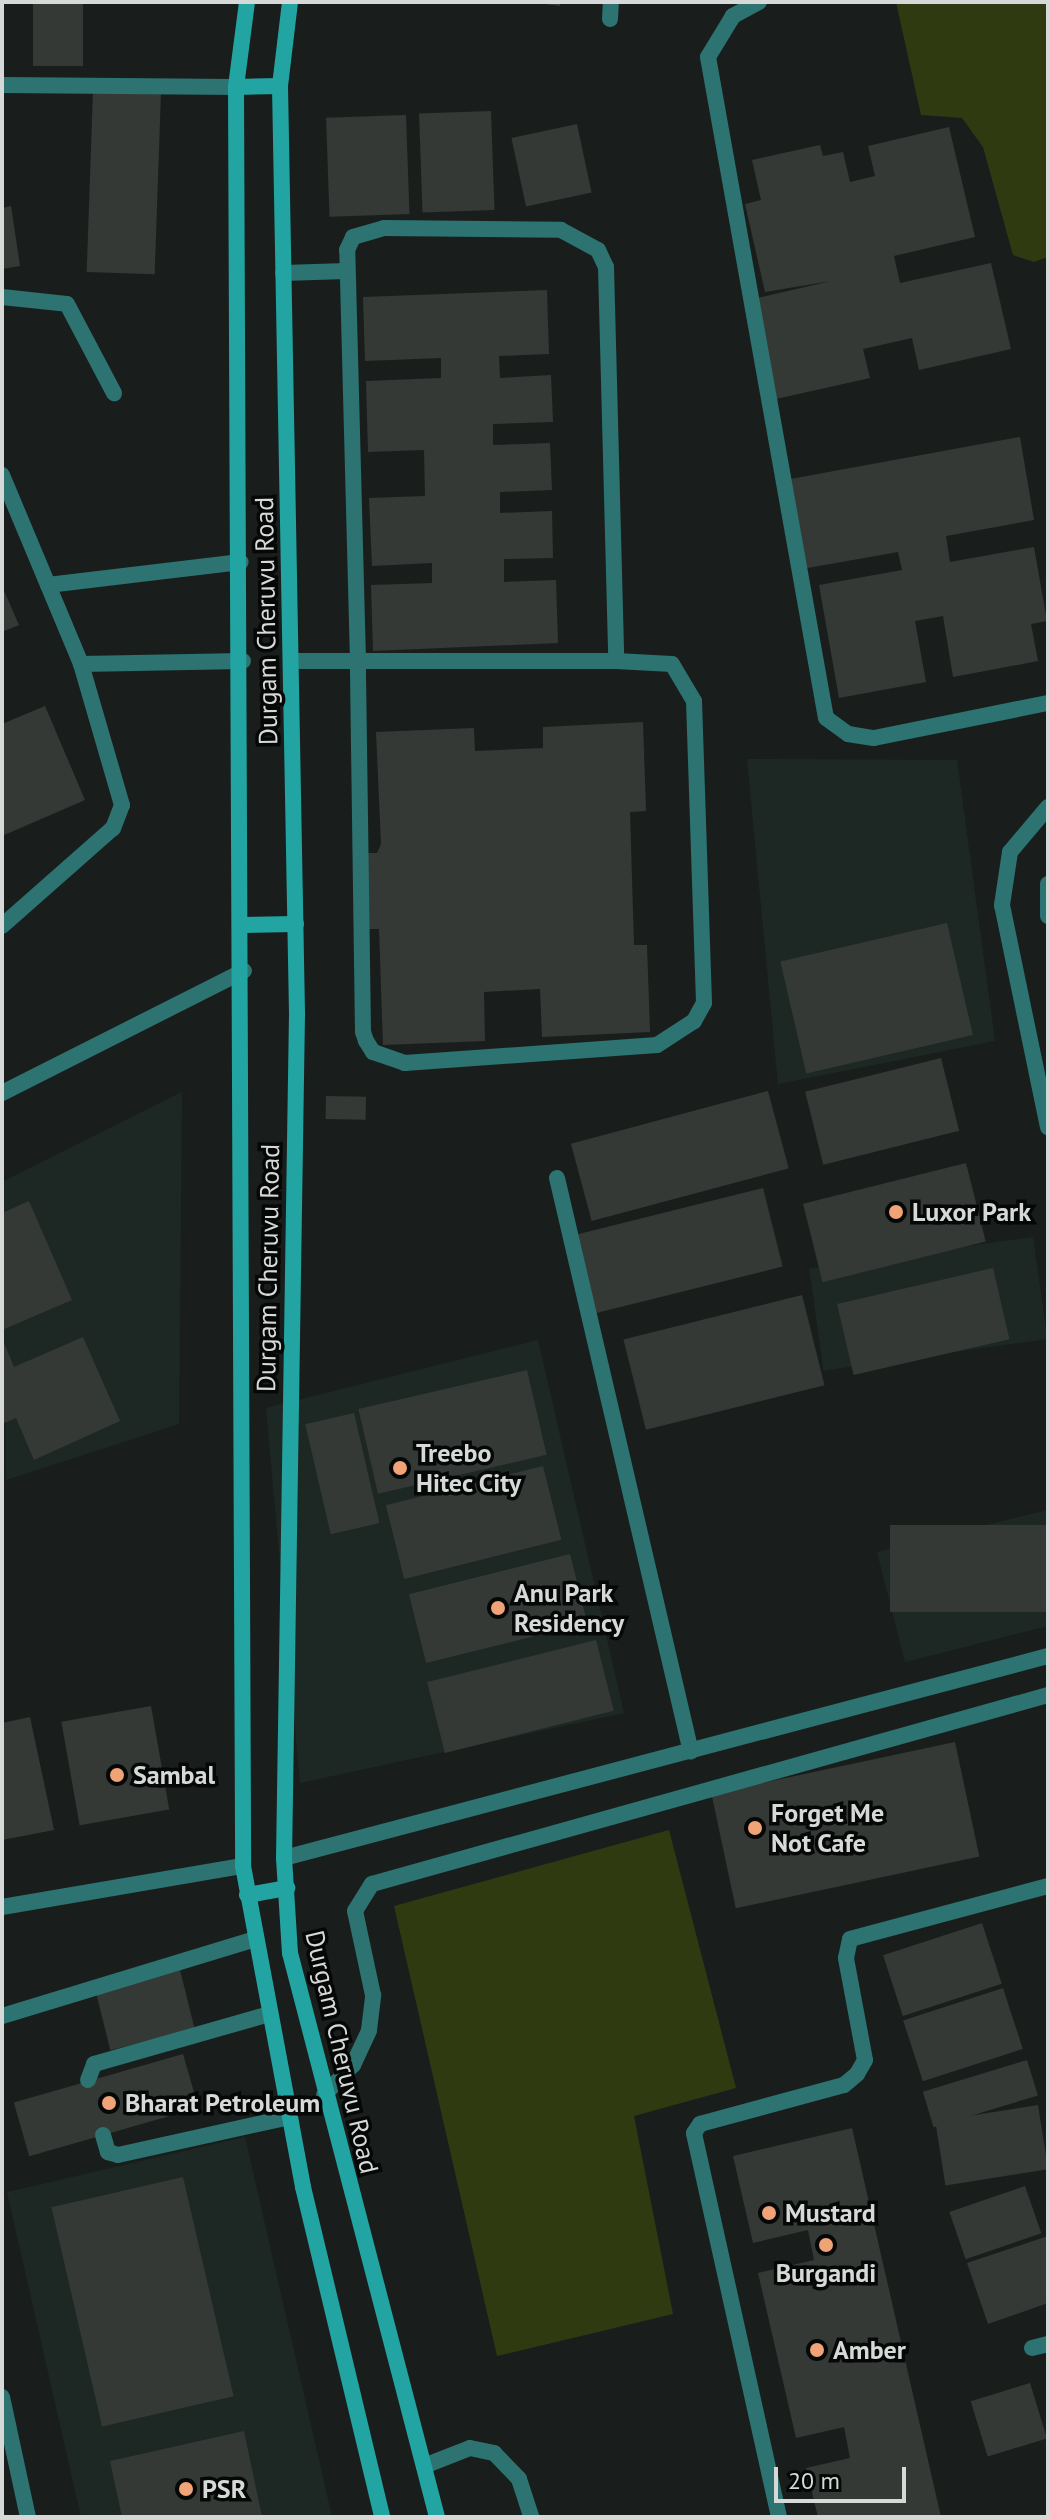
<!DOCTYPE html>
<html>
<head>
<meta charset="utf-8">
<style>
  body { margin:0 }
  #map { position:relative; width:1050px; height:2519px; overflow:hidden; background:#191e1c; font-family:"PT Sans",sans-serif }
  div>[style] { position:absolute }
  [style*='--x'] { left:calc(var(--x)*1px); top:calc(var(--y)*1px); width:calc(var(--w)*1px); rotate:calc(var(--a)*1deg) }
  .built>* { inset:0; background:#1d2824; transform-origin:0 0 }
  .green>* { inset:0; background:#303a11 }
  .building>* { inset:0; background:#353935; transform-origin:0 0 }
  .service>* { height:16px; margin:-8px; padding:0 8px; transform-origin:8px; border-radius:8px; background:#2c7371 }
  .minor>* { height:16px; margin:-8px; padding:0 8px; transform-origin:8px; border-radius:8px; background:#2c7371 }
  .tertiary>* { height:16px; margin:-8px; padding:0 8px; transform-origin:8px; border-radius:8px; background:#2c7371 }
  .secondary>* { height:16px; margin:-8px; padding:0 8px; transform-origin:8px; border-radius:8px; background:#22a5a2 }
  .dots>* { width:22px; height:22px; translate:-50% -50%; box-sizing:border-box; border:4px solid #060707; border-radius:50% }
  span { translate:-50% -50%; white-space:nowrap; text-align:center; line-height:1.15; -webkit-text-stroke:7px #060707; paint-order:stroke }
  .street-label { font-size:26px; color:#d6d9d8 }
  .poi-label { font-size:26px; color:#d6d9d8; font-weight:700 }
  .left { translate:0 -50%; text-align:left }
  .frame { position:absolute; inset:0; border:4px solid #d6d9d8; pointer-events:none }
  .scale { position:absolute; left:774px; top:2467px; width:132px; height:36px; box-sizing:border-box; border:4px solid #d6d9d8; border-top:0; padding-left:10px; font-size:24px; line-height:28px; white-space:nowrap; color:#d6d9d8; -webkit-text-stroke:6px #060707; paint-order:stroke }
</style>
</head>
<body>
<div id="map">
  <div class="built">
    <i style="clip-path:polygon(747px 759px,957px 760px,995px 1041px,778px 1084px)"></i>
    <i style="clip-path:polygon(182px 1092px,179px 1424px,6px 1480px,2px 1182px)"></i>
    <i style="left:1033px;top:1237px;width:103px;height:226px;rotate:82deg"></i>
    <i style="clip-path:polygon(538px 1340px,624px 1713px,300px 1783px,266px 1408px)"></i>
    <i style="clip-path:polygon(1048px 1510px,1048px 1626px,905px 1662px,877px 1552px)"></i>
    <i style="clip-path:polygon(245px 2137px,332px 2517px,81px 2517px,7px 2192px)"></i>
  </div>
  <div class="green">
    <i style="clip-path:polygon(896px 2px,1048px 2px,1048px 257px,1034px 262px,1013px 255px,983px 147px,962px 118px,921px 115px)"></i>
    <i style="clip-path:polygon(669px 1830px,736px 2088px,634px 2116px,673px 2314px,497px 2356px,394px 1906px)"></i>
  </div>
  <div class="building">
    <i style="left:33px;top:2px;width:50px;height:64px"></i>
    <i style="clip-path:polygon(530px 2px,560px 2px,560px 6px)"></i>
    <i style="left:93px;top:91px;width:68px;height:181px;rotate:2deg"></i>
    <i style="left:491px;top:111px;width:99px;height:72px;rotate:88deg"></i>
    <i style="left:406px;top:115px;width:99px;height:80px;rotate:88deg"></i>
    <i style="left:577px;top:124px;width:70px;height:67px;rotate:78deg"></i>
    <i style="clip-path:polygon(949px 127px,975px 237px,894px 256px,900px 283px,991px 263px,1011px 349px,919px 370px,912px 338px,863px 349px,870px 378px,776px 399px,753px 299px,831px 281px,765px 292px,745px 204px,761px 200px,752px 160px,820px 145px,823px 156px,843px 152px,850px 182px,875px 176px,868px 146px)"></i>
    <i style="clip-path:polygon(11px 206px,20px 266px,2px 269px,2px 208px)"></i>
    <i style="clip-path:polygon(547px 290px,549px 354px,499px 356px,500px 378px,551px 375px,553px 422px,493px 424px,493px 445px,550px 443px,552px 490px,500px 492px,500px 513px,552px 511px,553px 558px,504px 559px,504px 582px,556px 580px,558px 643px,373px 651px,371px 585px,432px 583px,432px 563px,372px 566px,369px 498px,425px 496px,424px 450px,368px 452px,366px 381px,441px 378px,441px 358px,365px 361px,363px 297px)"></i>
    <i style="clip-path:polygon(1020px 437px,1034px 520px,946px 536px,950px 562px,1034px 547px,1047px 621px,1031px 624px,1038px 661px,953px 677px,943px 616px,915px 621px,926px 682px,839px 698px,819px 585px,902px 570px,898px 552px,802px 569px,785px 480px)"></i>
    <i style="clip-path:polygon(2px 586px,19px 625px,2px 632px)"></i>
    <i style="clip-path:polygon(45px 706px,85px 800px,2px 836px,2px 724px)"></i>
    <i style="clip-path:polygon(643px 722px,646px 811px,630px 812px,634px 945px,647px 945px,650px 1032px,542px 1037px,540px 989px,484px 992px,485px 1041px,383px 1045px,379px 929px,369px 929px,366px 853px,377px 853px,381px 844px,376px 732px,474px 728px,475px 751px,543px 748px,543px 727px)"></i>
    <i style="left:947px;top:923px;width:115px;height:171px;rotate:77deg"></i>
    <i style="left:941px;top:1058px;width:75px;height:140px;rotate:76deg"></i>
    <i style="left:768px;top:1091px;width:80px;height:204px;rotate:75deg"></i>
    <i style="left:326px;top:1096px;width:40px;height:23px;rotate:1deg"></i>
    <i style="left:966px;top:1163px;width:81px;height:168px;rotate:76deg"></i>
    <i style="left:763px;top:1188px;width:81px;height:197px;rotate:76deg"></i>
    <i style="clip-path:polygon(29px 1201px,72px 1300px,2px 1330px,2px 1213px)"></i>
    <i style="left:993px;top:1268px;width:73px;height:160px;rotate:77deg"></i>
    <i style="left:802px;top:1295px;width:93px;height:184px;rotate:76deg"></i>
    <i style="clip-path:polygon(83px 1337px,120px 1421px,34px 1460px,16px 1418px,2px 1424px,2px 1338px,14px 1367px)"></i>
    <i style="left:527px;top:1370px;width:87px;height:173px;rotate:77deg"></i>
    <i style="left:354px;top:1413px;width:113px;height:50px;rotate:77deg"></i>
    <i style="left:543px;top:1466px;width:76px;height:162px;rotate:76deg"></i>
    <i style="left:1048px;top:1525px;width:87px;height:158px;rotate:90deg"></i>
    <i style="left:570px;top:1554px;width:71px;height:166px;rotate:76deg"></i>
    <i style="left:596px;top:1640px;width:73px;height:174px;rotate:76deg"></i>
    <i style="left:151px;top:1706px;width:105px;height:91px;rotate:80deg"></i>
    <i style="clip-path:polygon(30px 1717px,54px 1830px,2px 1840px,2px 1723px)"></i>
    <i style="left:955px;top:1742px;width:117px;height:249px;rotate:78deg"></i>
    <i style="left:982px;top:1923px;width:64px;height:104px;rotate:72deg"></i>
    <i style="left:180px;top:1970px;width:61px;height:87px;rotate:76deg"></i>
    <i style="left:1003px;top:1988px;width:64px;height:105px;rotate:72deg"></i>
    <i style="left:183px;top:2054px;width:56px;height:176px;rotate:74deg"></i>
    <i style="left:1027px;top:2060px;width:37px;height:109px;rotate:73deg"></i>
    <i style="left:1038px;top:2105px;width:65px;height:104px;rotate:81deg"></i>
    <i style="clip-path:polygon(852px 2128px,941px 2517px,818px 2517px,806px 2468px,850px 2458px,844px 2427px,796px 2438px,758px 2273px,814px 2260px,808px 2230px,753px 2243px,733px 2156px)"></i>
    <i style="left:183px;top:2177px;width:225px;height:135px;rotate:77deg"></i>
    <i style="left:1025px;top:2186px;width:50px;height:80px;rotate:71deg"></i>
    <i style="clip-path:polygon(1048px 2236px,1048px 2303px,988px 2324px,967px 2263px)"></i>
    <i style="left:1030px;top:2383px;width:58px;height:62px;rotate:73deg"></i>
    <i style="clip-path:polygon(244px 2431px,262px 2517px,122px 2517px,110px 2461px)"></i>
  </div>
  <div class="service">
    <i style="--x:610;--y:19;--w:17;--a:-87"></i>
    <i style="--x:88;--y:2080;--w:17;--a:-69"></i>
    <i style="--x:94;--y:2064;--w:183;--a:-15.9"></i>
    <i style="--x:103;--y:2135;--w:18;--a:74"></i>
    <i style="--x:108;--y:2152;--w:10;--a:17"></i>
    <i style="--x:118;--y:2155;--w:175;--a:-12.5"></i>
    <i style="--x:424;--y:2466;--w:49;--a:-21.4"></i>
    <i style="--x:470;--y:2448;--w:25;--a:12"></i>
    <i style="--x:494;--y:2453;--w:36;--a:46"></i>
    <i style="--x:519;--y:2479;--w:40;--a:72"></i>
  </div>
  <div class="minor">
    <i style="--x:759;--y:2;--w:30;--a:152"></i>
    <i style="--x:733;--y:16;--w:48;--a:121.4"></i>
    <i style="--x:708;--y:57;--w:671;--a:79.88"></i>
    <i style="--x:826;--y:718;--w:27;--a:36"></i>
    <i style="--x:848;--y:734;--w:26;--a:9"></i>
    <i style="--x:874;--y:738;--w:177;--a:-11.4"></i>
    <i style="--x:2;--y:85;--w:234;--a:0.5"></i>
    <i style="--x:283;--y:273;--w:64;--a:-1.8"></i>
    <i style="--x:2;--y:297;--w:65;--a:6.1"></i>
    <i style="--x:67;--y:304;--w:101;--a:62.2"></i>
    <i style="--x:2;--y:475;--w:205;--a:67.3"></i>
    <i style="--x:81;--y:664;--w:147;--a:73.8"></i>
    <i style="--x:122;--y:805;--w:25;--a:111"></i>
    <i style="--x:113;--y:828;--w:148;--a:138.6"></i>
    <i style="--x:48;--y:585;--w:194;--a:-6.8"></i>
    <i style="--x:292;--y:661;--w:324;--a:0"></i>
    <i style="--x:616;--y:661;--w:56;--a:3.1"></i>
    <i style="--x:672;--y:664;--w:43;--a:59.3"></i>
    <i style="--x:694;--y:701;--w:302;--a:88.1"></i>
    <i style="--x:704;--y:1003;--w:21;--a:119"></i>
    <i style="--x:694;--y:1021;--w:44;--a:147"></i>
    <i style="--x:657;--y:1045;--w:253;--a:175.9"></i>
    <i style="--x:405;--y:1063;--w:34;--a:-161"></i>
    <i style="--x:373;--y:1052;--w:13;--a:-122"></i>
    <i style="--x:366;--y:1041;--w:9;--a:-108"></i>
    <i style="--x:363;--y:1032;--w:371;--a:-90.8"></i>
    <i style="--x:358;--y:661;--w:411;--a:-91.5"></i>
    <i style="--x:347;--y:250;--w:14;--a:-65"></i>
    <i style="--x:353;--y:237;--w:32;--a:-16"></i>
    <i style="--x:384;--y:228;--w:177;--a:0.6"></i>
    <i style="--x:561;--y:230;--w:42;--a:28.4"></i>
    <i style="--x:598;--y:250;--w:19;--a:65"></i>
    <i style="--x:606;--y:267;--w:394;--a:88.5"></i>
    <i style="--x:81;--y:664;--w:162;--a:-1.1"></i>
    <i style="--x:2;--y:1093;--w:271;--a:-26.8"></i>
    <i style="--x:557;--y:1178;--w:589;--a:76.86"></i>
    <i style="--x:2;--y:1907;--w:244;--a:-9.7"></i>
    <i style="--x:2;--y:2016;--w:264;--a:-16.9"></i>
    <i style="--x:1032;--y:2348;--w:16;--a:-14"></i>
    <i style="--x:2;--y:2397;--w:123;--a:77.8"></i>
    <i style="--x:779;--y:2517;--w:393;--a:-102.5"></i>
    <i style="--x:694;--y:2133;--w:11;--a:-56"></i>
    <i style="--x:700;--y:2124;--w:149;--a:-15.2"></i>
    <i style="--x:844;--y:2085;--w:17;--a:-40"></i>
    <i style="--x:857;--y:2074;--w:16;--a:-60"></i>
    <i style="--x:865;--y:2060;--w:104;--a:-100.6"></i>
    <i style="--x:846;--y:1958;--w:19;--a:-78"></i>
    <i style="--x:850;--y:1939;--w:205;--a:-15"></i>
  </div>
  <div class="tertiary">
    <i style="--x:1048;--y:807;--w:59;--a:130.2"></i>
    <i style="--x:1010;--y:852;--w:54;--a:98.6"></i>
    <i style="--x:1002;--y:905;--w:227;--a:78.3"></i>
    <i style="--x:1048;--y:884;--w:32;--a:90"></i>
    <i style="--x:284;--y:1858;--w:790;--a:-14.81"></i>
    <i style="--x:324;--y:2095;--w:42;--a:-46"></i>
    <i style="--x:353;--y:2065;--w:38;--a:-65"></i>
    <i style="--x:369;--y:2030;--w:35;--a:-83"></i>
    <i style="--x:373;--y:1995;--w:86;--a:-102.1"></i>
    <i style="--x:355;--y:1911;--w:32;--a:-58"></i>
    <i style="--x:372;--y:1884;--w:702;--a:-15.62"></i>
  </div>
  <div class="secondary">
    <i style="--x:247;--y:2;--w:86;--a:97.4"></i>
    <i style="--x:236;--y:87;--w:1779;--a:89.77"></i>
    <i style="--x:243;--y:1866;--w:327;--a:79.4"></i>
    <i style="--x:303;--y:2187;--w:339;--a:76.5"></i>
    <i style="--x:290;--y:2;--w:85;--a:96.8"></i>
    <i style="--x:280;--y:86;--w:927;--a:88.95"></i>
    <i style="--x:297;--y:1013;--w:845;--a:90.88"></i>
    <i style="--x:284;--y:1858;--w:95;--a:86.4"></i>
    <i style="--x:290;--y:1953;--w:583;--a:75.39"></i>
    <i style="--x:236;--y:87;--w:44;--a:-1.3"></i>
    <i style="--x:243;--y:925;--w:53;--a:-1.1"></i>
    <i style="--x:247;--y:1895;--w:41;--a:-9.9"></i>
  </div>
  <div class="dots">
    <i style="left:896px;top:1212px;background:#efa377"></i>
    <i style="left:400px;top:1468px;background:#efa377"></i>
    <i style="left:498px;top:1608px;background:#efa377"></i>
    <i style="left:117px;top:1775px;background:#efa377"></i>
    <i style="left:755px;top:1828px;background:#efa377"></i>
    <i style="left:109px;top:2103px;background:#efa377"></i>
    <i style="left:769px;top:2213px;background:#efa377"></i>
    <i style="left:826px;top:2245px;background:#efa377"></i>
    <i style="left:817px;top:2350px;background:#efa377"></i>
    <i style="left:186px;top:2489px;background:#efa377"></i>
  </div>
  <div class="street-label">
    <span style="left:266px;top:621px;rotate:-91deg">Durgam Cheruvu Road</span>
    <span style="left:268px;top:1268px;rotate:-89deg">Durgam Cheruvu Road</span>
    <span style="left:342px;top:2052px;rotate:77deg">Durgam Cheruvu Road</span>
  </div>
  <div class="poi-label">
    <span class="left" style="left:912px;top:1212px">Luxor Park</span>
    <span class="left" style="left:416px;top:1468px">Treebo<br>Hitec City</span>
    <span class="left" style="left:514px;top:1608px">Anu Park<br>Residency</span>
    <span class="left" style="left:133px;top:1775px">Sambal</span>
    <span class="left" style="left:771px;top:1828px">Forget Me<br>Not Cafe</span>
    <span class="left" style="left:125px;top:2103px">Bharat Petroleum</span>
    <span class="left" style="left:785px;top:2213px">Mustard</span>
    <span style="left:826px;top:2273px">Burgandi</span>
    <span class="left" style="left:833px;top:2350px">Amber</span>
    <span class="left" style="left:202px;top:2489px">PSR</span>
  </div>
  <div class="frame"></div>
  <div class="scale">20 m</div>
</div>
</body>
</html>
